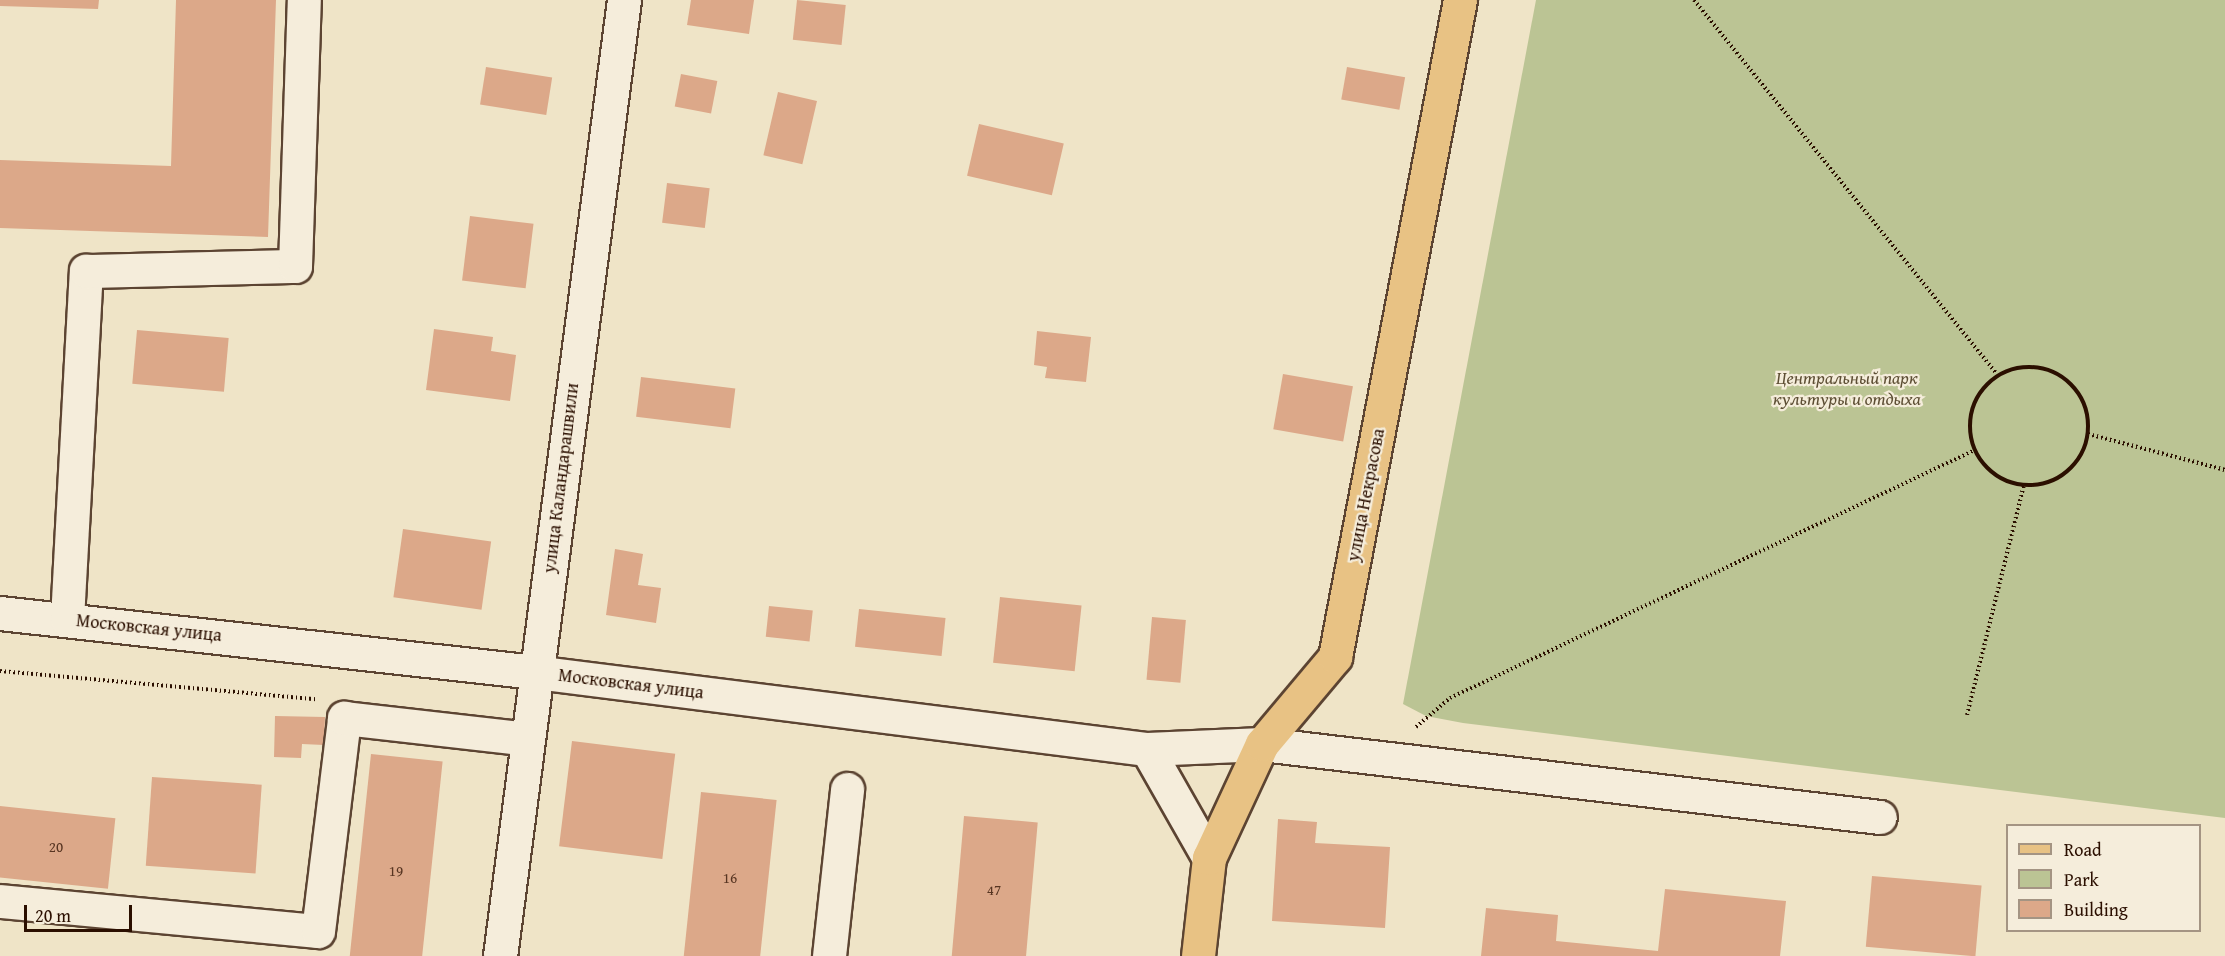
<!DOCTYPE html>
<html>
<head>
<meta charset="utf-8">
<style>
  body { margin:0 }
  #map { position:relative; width:2225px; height:956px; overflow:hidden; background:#efe4c7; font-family:"Gentium Book Plus",serif }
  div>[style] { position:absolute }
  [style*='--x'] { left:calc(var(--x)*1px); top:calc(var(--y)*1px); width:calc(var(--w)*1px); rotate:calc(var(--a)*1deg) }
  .green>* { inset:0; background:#bbc494 }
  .building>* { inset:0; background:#dca889; transform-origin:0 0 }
  .path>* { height:4px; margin-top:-2px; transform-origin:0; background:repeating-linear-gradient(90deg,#2b0f00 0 1.5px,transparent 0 4.5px) }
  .path>.ring { margin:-2px; padding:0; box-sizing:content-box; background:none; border:4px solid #2b0f00; border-radius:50% }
  .roads { filter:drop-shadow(2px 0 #5c4432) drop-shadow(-2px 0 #5c4432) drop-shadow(0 2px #5c4432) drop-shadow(0 -2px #5c4432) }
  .minor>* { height:33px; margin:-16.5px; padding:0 16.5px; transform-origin:16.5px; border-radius:16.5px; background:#f5eddb }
  .major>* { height:33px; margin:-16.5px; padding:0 16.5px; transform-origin:16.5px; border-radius:16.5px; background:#e8c284 }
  span { translate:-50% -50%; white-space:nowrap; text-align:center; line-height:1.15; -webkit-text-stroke:4.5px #f5eddb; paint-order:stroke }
  .number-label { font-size:15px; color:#573522 }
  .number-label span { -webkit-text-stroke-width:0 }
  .park-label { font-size:18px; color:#5d4e34; font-style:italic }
  .street-label { font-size:18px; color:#2b0f00 }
  .legend { position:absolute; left:2006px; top:824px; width:195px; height:108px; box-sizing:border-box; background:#f5eddb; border:2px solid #a49483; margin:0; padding:8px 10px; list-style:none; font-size:18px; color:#2b0f00 }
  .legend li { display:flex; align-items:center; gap:12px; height:30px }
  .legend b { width:30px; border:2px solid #a49483 }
  .scale { position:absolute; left:24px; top:905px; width:108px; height:27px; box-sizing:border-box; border:3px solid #2b0f00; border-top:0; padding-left:8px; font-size:18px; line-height:21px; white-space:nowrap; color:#2b0f00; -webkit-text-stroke:4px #f5eddb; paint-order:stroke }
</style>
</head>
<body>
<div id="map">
  <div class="green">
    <i style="clip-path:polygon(1536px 0,2225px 0,2225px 818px,1463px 723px,1426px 716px,1403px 704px)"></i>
  </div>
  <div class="building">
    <i style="clip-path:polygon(0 0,99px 0,98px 9px,0 6px)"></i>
    <i style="clip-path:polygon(176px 0,276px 0,268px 237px,0 228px,0 160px,171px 166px)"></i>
    <i style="clip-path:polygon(691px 0,754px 0,749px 34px,687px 25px)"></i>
    <i style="left:797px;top:0;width:49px;height:40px;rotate:6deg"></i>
    <i style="left:486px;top:67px;width:67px;height:38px;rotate:9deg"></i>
    <i style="left:1347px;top:67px;width:59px;height:33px;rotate:10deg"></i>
    <i style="left:681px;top:74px;width:37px;height:33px;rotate:11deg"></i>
    <i style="left:778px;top:92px;width:40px;height:65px;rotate:13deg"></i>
    <i style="left:979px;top:124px;width:87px;height:53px;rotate:13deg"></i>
    <i style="left:667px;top:183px;width:43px;height:40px;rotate:7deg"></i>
    <i style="left:470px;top:216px;width:64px;height:65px;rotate:7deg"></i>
    <i style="clip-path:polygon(434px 329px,493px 337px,491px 351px,516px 355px,510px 401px,426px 390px)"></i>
    <i style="left:137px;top:330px;width:92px;height:54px;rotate:5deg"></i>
    <i style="clip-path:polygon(1037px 331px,1091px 337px,1086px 382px,1045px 378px,1047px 367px,1034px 365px)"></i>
    <i style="left:1283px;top:374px;width:71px;height:56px;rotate:10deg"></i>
    <i style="left:641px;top:377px;width:95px;height:40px;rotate:7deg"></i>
    <i style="left:403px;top:529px;width:89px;height:69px;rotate:8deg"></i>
    <i style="clip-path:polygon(615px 549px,643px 554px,638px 585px,661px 588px,656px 623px,606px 615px)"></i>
    <i style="left:1000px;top:597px;width:82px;height:66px;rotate:6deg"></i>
    <i style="left:769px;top:606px;width:44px;height:31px;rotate:6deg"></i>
    <i style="left:859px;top:609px;width:87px;height:38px;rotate:6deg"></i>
    <i style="left:1152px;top:617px;width:34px;height:63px;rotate:5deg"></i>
    <i style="clip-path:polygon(275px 716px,325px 717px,324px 745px,302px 744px,301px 758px,274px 757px)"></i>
    <i style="left:572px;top:741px;width:104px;height:106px;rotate:7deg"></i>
    <i style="left:371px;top:754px;width:72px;height:203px;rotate:6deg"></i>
    <i style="left:152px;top:777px;width:110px;height:89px;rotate:4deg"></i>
    <i style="left:701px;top:792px;width:76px;height:165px;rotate:6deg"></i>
    <i style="left:0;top:806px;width:116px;height:71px;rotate:6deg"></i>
    <i style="left:964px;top:816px;width:74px;height:141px;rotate:5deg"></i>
    <i style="clip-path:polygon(1278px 819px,1317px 822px,1315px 843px,1390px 847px,1385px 928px,1272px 921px)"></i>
    <i style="left:1872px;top:876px;width:110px;height:71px;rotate:5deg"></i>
    <i style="clip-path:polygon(1665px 889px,1786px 901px,1780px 956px,1481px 956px,1486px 908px,1558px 915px,1556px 941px,1658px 951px)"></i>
  </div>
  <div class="path">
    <i style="--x:1694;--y:0;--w:481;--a:51"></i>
    <i class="ring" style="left:1970px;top:367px;width:114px;height:114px"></i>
    <i style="--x:2088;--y:434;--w:142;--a:14.7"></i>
    <i style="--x:0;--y:671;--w:317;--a:5.1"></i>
    <i style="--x:1967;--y:715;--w:237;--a:-76.1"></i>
    <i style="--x:1416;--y:727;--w:45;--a:-40.5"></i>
    <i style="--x:1450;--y:698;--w:581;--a:-25.29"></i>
  </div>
  <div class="roads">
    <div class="minor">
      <i style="--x:0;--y:613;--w:538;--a:6.29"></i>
      <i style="--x:535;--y:672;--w:617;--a:7.17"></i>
      <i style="--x:1147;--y:749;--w:115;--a:-2.5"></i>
      <i style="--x:1262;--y:744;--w:622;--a:6.74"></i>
      <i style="--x:67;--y:619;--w:349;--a:-86.9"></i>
      <i style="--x:86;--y:271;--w:209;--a:-1.4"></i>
      <i style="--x:295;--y:266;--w:266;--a:-88.1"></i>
      <i style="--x:1147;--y:749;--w:125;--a:60.4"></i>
      <i style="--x:0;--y:901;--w:319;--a:5.4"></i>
      <i style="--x:318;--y:931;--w:215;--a:-83"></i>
      <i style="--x:344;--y:718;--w:184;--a:6.5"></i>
      <i style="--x:500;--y:956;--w:964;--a:-82.61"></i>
      <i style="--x:829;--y:956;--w:168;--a:-83.8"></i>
    </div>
    <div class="major">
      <i style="--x:1198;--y:956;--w:99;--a:-83.6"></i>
      <i style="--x:1209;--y:858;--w:126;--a:-65.1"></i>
      <i style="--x:1262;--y:744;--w:114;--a:-50"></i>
      <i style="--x:1335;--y:657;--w:669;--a:-79.23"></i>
    </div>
  </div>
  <div class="number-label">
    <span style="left:56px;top:847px">20</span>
    <span style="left:396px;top:871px">19</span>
    <span style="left:730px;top:878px">16</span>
    <span style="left:994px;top:890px">47</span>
  </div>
  <div class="park-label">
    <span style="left:1847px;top:389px">Центральный парк<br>культуры и отдыха</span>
  </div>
  <div class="street-label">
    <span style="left:561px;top:478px;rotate:-83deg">улица Каландарашвили</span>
    <span style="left:1366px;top:495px;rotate:-79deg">улица Некрасова</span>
    <span style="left:149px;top:628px;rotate:6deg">Московская улица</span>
    <span style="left:631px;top:684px;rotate:7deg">Московская улица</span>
  </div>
  <ul class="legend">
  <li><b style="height:8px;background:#e8c284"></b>Road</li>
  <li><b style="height:16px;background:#bbc494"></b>Park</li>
  <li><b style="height:16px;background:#dca889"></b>Building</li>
  </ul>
  <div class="scale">20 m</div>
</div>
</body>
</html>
